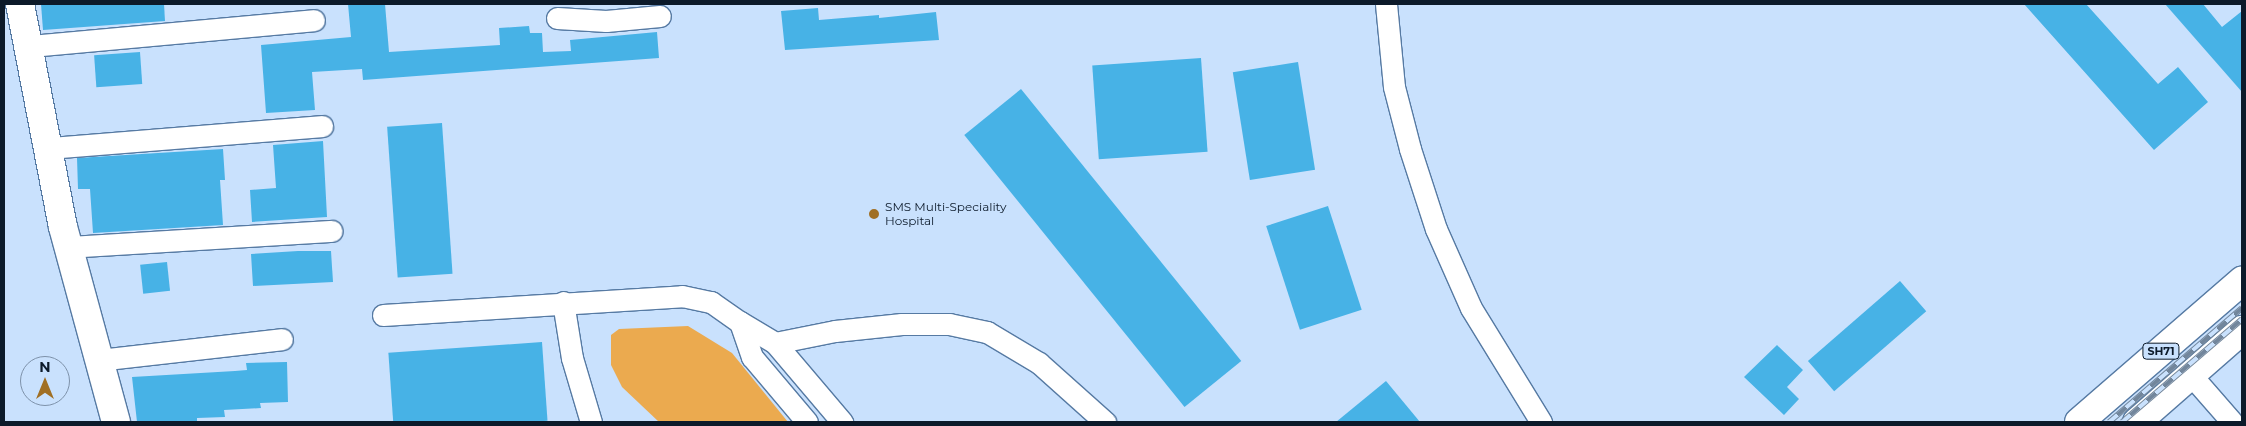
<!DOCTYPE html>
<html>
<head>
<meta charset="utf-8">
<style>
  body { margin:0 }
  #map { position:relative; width:2246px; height:426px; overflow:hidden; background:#c9e1fd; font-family:Montserrat,sans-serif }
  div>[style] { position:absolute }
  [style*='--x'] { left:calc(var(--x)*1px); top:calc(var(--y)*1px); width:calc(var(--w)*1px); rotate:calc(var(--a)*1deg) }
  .green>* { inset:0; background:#ebaa4f }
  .building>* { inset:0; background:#47b2e6; transform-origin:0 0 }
  .roads { filter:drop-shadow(1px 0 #567aa3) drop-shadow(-1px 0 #567aa3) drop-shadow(0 1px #567aa3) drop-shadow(0 -1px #567aa3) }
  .minor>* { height:21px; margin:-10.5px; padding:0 10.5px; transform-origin:10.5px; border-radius:10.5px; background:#fff }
  .tertiary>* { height:28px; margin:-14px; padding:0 14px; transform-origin:14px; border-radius:14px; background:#fff }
  .primary>* { height:28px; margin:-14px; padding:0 14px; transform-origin:14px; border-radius:14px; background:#fff }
  .rail>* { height:5.5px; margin-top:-2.75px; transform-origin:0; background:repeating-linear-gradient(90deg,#c9e1fd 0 11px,#72869c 0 22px); box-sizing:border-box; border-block:1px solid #72869c }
  .dots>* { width:14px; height:14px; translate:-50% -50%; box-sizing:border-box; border:2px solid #c9e1fd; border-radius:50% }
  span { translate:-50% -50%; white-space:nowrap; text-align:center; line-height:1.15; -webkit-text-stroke:5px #c9e1fd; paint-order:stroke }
  .shield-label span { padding:1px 4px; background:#c9e1fd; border:1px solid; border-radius:4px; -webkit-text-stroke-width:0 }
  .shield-label { font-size:11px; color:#0c1a2a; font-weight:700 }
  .poi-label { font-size:12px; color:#0c1a2a }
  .left { translate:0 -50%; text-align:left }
  .frame { position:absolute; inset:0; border:5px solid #0c1a2a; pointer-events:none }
  .north { position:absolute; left:20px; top:356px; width:50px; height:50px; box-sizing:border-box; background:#c9e1fd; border:1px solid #7d91a9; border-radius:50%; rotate:0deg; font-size:14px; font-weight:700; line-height:20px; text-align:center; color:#0c1a2a }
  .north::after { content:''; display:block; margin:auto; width:18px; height:22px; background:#a06f24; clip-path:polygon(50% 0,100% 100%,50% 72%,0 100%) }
</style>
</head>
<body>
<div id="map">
  <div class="green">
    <i style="clip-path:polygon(688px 326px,732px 353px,788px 422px,659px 422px,622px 387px,611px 365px,611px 335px,619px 329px)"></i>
  </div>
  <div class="building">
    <i style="clip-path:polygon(41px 4px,164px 4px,165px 21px,43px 30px)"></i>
    <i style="clip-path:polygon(348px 4px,385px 4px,389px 52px,500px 45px,499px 28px,529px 26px,530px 33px,542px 33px,543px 52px,571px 51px,570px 40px,657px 32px,659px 58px,363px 80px,362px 69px,312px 72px,315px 110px,266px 113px,261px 45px,351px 37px)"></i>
    <i style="clip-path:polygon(2024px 4px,2086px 4px,2158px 84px,2178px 67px,2208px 102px,2154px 150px)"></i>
    <i style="clip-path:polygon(2165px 4px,2203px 4px,2222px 27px,2242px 11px,2242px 92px)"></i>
    <i style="clip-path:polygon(818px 8px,819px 20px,879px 15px,879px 18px,936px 12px,939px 40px,785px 50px,781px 11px)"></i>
    <i style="left:140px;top:52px;width:32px;height:46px;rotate:86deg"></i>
    <i style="left:1201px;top:58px;width:94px;height:109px;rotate:86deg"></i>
    <i style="left:1298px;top:62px;width:109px;height:66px;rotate:81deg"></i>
    <i style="left:1021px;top:89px;width:350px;height:73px;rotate:51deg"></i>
    <i style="left:442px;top:123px;width:151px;height:55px;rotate:86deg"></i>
    <i style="clip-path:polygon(323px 141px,327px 217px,252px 222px,250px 190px,276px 188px,273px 145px)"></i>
    <i style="clip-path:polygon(223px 149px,225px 180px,220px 180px,223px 225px,93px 233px,90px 189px,78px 189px,77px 158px)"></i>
    <i style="left:1328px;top:206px;width:109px;height:65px;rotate:72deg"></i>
    <i style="clip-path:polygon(298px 251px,331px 251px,333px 282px,253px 286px,251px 254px)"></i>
    <i style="left:167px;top:262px;width:29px;height:27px;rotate:84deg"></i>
    <i style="left:1900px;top:281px;width:40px;height:122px;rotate:49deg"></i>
    <i style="left:542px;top:342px;width:79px;height:154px;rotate:86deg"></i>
    <i style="clip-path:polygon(1777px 345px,1803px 370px,1787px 387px,1799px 399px,1784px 415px,1744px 377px)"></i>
    <i style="clip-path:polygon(287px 362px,288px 402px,260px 403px,261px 408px,224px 410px,225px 417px,197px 418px,197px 422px,137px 422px,132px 377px,235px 371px,247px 370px,246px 363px)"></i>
    <i style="clip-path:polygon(1386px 381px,1420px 422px,1336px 422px)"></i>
  </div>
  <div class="roads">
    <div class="minor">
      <i style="--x:1386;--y:4;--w:83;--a:84.5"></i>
      <i style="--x:1394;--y:87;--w:64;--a:75.5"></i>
      <i style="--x:1410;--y:149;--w:84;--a:72"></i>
      <i style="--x:1436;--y:229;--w:86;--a:66.1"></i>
      <i style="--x:1471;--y:308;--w:134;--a:58.4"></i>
      <i style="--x:557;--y:18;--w:49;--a:3.5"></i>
      <i style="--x:606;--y:21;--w:54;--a:-5.3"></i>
      <i style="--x:30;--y:46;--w:285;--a:-5.2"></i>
      <i style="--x:49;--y:148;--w:274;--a:-4.6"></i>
      <i style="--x:68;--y:247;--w:264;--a:-3.5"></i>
      <i style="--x:563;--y:302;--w:57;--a:80.9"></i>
      <i style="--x:572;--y:358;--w:67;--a:73.5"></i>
      <i style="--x:383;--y:315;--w:300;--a:-3.6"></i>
      <i style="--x:682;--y:296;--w:30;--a:12"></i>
      <i style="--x:711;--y:302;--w:35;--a:35"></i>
      <i style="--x:775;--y:343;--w:61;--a:-11.3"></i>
      <i style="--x:835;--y:331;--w:67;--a:-6"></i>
      <i style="--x:902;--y:324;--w:47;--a:0"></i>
      <i style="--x:949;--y:324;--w:39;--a:12"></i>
      <i style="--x:987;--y:332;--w:61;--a:30.8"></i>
      <i style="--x:1039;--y:363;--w:89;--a:41.8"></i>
      <i style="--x:99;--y:360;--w:184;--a:-6.5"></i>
      <i style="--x:2191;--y:375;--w:62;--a:48.9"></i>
      <i style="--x:807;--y:422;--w:85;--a:-130.2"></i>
      <i style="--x:752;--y:357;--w:37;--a:-109"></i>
      <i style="--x:740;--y:322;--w:41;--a:31"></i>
      <i style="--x:775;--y:343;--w:104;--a:49.7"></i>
    </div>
    <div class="tertiary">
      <i style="--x:20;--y:4;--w:227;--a:79.1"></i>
      <i style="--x:63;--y:227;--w:202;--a:74.8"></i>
    </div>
    <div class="primary">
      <i style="--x:2079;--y:422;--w:216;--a:-40.9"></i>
      <i style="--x:2137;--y:422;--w:140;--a:-41.2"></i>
    </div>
  </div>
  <div class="rail">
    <i style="--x:2109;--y:422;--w:175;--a:-40.6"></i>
    <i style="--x:2122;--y:422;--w:158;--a:-40.6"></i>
  </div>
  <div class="dots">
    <i style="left:874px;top:214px;background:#a06f24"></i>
  </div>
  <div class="shield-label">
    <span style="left:2161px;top:351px">SH71</span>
  </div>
  <div class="poi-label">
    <span class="left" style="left:885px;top:214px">SMS Multi-Speciality<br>Hospital</span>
  </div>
  <div class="frame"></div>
  <div class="north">N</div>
</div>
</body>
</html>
